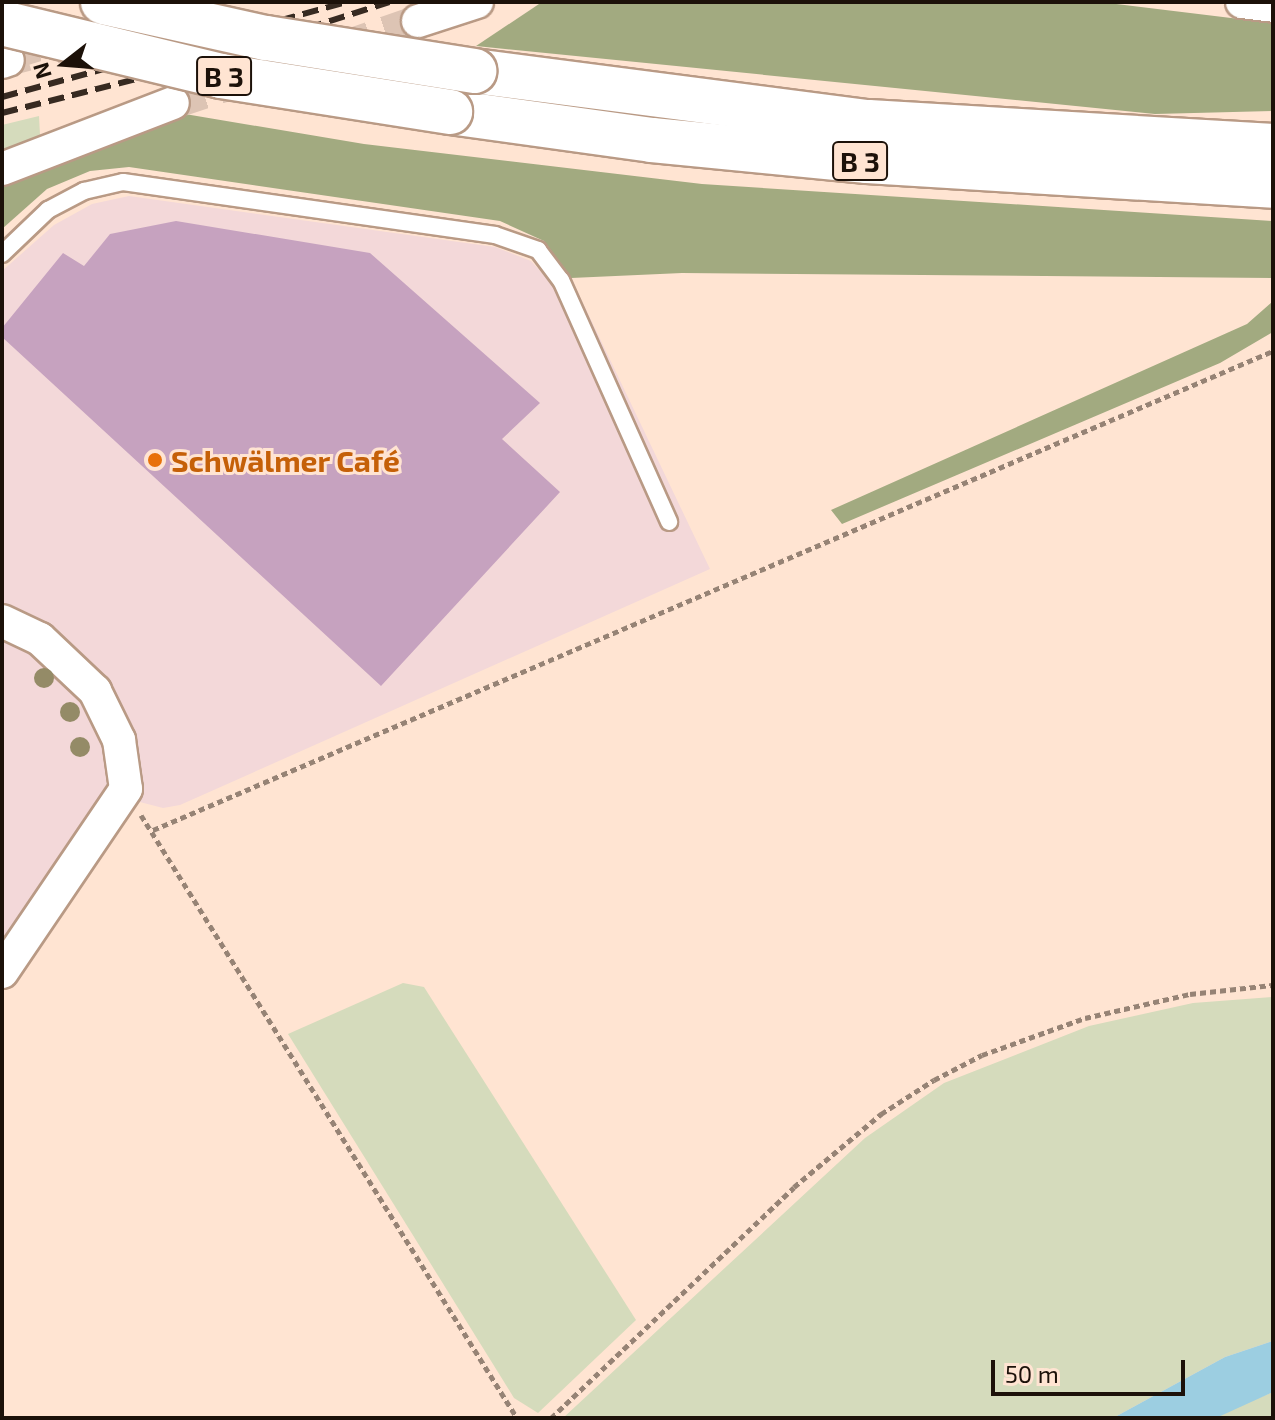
<!DOCTYPE html>
<html>
<head>
<meta charset="utf-8">
<style>
  body { margin:0 }
  #map { position:relative; width:1275px; height:1420px; overflow:hidden; background:#ffe4d2; font-family:"Exo 2",sans-serif }
  div>[style] { position:absolute }
  [style*='--x'] { left:calc(var(--x)*1px); top:calc(var(--y)*1px); width:calc(var(--w)*1px); rotate:calc(var(--a)*1deg) }
  .commercial>* { inset:0; background:#f3d8d9 }
  .green>* { inset:0; background:#d5dbbc }
  .forest>* { inset:0; background:#a2aa80 }
  .water>* { inset:0; background:#9ccee1 }
  .building>* { inset:0; background:#c6a2bf }
  .minor-tunnel>* { height:32px; margin-top:-16px; transform-origin:0; background:repeating-linear-gradient(90deg,#ddc4b4 0 32px,transparent 0 48px) }
  .path>* { height:5px; margin-top:-2.5px; transform-origin:0; background:repeating-linear-gradient(90deg,#968375 0 6px,transparent 0 10px) }
  .roads { filter:drop-shadow(2px 0 #b99a85) drop-shadow(-2px 0 #b99a85) drop-shadow(0 2px #b99a85) drop-shadow(0 -2px #b99a85) }
  .service>* { height:16px; margin:-8px; padding:0 8px; transform-origin:8px; border-radius:8px; background:#fff }
  .minor>* { height:32px; margin:-16px; padding:0 16px; transform-origin:16px; border-radius:16px; background:#fff }
  .trunk>* { height:44px; margin:-22px; padding:0 22px; transform-origin:22px; border-radius:22px; background:#fff }
  .rail>* { height:6px; margin-top:-3px; transform-origin:0; background:repeating-linear-gradient(90deg,#372a21 0 16px,transparent 0 24px) }
  .bridges { filter:drop-shadow(2px 0 #b99a85) drop-shadow(-2px 0 #b99a85) drop-shadow(0 2px #b99a85) drop-shadow(0 -2px #b99a85) }
  .trunk-bridge>* { height:44px; margin:-22px; padding:0 22px; transform-origin:22px; border-radius:22px; background:#fff }
  .trees>* { width:20px; height:20px; margin:-10px; border-radius:50%; background:#948b67 }
  .dots>* { width:22px; height:22px; translate:-50% -50%; box-sizing:border-box; border:4px solid #ffe4d2; border-radius:50% }
  span { translate:-50% -50%; white-space:nowrap; text-align:center; line-height:1.15; -webkit-text-stroke:6px #ffe4d2; paint-order:stroke }
  .shield-label span { padding:2px 6px; background:#ffe4d2; border:2px solid; border-radius:6px; -webkit-text-stroke-width:0 }
  .shield-label { font-size:28px; color:#1c1109; font-weight:700 }
  .food-label { font-size:30px; color:#c56008; font-weight:700 }
  .left { translate:0 -50%; text-align:left }
  .frame { position:absolute; inset:0; border:4px solid #1c1109; pointer-events:none }
  .north { position:absolute; left:24px; top:24px; width:80px; height:80px; -webkit-text-stroke:6px #ffe4d2; paint-order:stroke; rotate:253deg; font-size:22px; font-weight:700; line-height:32px; text-align:center; color:#1c1109 }
  .north::after { content:''; display:block; margin:auto; width:28px; height:36px; background:#1c1109; clip-path:polygon(50% 0,100% 100%,50% 72%,0 100%) }
  .scale { position:absolute; left:991px; top:1360px; width:194px; height:36px; box-sizing:border-box; border:4px solid #1c1109; border-top:0; padding-left:10px; font-size:24px; line-height:28px; white-space:nowrap; color:#1c1109; -webkit-text-stroke:6px #ffe4d2; paint-order:stroke }
</style>
</head>
<body>
<div id="map">
  <div class="commercial">
    <i style="clip-path:polygon(129px 196px,495px 247px,531px 261px,553px 285px,571px 278px,710px 569px,180px 805px,163px 808px,113px 795px,2px 951px,2px 271px,54px 225px,92px 204px)"></i>
  </div>
  <div class="green">
    <i style="clip-path:polygon(39px 116px,40px 135px,2px 154px,2px 125px)"></i>
    <i style="clip-path:polygon(403px 983px,424px 987px,636px 1320px,538px 1413px,514px 1398px,288px 1034px)"></i>
    <i style="clip-path:polygon(1273px 997px,1273px 1341px,1225px 1357px,1113px 1418px,563px 1418px,865px 1138px,944px 1083px,1089px 1026px,1193px 1003px)"></i>
    <i style="clip-path:polygon(1273px 1392px,1273px 1418px,1216px 1418px,1219px 1414px)"></i>
  </div>
  <div class="forest">
    <i style="clip-path:polygon(542px 2px,1100px 2px,1273px 23px,1273px 111px,1155px 114px,476px 46px)"></i>
    <i style="clip-path:polygon(179px 113px,364px 144px,702px 184px,1273px 221px,1273px 278px,682px 273px,571px 278px,544px 241px,500px 221px,129px 167px,90px 171px,47px 189px,2px 229px,2px 185px)"></i>
    <i style="clip-path:polygon(1273px 301px,1273px 332px,1220px 363px,842px 524px,831px 510px,1247px 324px)"></i>
  </div>
  <div class="water">
    <i style="clip-path:polygon(1273px 1341px,1273px 1392px,1216px 1418px,1113px 1418px,1225px 1357px)"></i>
  </div>
  <div class="building">
    <i style="clip-path:polygon(176px 221px,370px 253px,540px 403px,502px 439px,560px 492px,381px 686px,2px 337px,2px 328px,63px 253px,84px 266px,110px 234px)"></i>
  </div>
  <div class="minor-tunnel">
    <i style="--x:340;--y:48;--w:83;--a:-19.1"></i>
    <i style="--x:8;--y:60;--w:228;--a:-14.7"></i>
    <i style="--x:173;--y:103;--w:74;--a:-18.2"></i>
  </div>
  <div class="path">
    <i style="--x:141;--y:815;--w:711;--a:58.05"></i>
    <i style="--x:153;--y:830;--w:1218;--a:-23.16"></i>
    <i style="--x:551;--y:1418;--w:335;--a:-43.5"></i>
    <i style="--x:794;--y:1187;--w:114;--a:-40"></i>
    <i style="--x:881;--y:1114;--w:63;--a:-32.7"></i>
    <i style="--x:934;--y:1080;--w:54;--a:-27.5"></i>
    <i style="--x:982;--y:1055;--w:109;--a:-19.8"></i>
    <i style="--x:1085;--y:1018;--w:108;--a:-12.9"></i>
    <i style="--x:1190;--y:994;--w:83;--a:-6.2"></i>
  </div>
  <div class="roads">
    <div class="service">
      <i style="--x:2;--y:254;--w:64;--a:-43.7"></i>
      <i style="--x:48;--y:210;--w:41;--a:-27.8"></i>
      <i style="--x:84;--y:191;--w:40;--a:-13"></i>
      <i style="--x:123;--y:182;--w:376;--a:8.1"></i>
      <i style="--x:495;--y:235;--w:46;--a:19.2"></i>
      <i style="--x:538;--y:250;--w:38;--a:53"></i>
      <i style="--x:561;--y:280;--w:265;--a:65.9"></i>
    </div>
    <div class="minor">
      <i style="--x:1242;--y:2;--w:31;--a:7"></i>
      <i style="--x:418;--y:21;--w:62;--a:-17.9"></i>
      <i style="--x:2;--y:62;--w:6;--a:-18"></i>
      <i style="--x:2;--y:169;--w:183;--a:-21.1"></i>
      <i style="--x:2;--y:621;--w:42;--a:25.3"></i>
      <i style="--x:40;--y:639;--w:76;--a:43.4"></i>
      <i style="--x:95;--y:691;--w:55;--a:63.9"></i>
      <i style="--x:119;--y:740;--w:49;--a:81.9"></i>
      <i style="--x:126;--y:789;--w:221;--a:124.1"></i>
    </div>
    <div class="trunk">
      <i style="--x:474;--y:71;--w:398;--a:7.4"></i>
      <i style="--x:869;--y:122;--w:405;--a:3.4"></i>
      <i style="--x:450;--y:112;--w:204;--a:7.9"></i>
      <i style="--x:652;--y:140;--w:216;--a:5.6"></i>
      <i style="--x:867;--y:161;--w:407;--a:3.5"></i>
    </div>
  </div>
  <div class="rail">
    <i style="--x:2;--y:97;--w:357;--a:-15.4"></i>
    <i style="--x:2;--y:113;--w:196;--a:-14.2"></i>
    <i style="--x:192;--y:65;--w:207;--a:-17.7"></i>
  </div>
  <div class="bridges">
    <div class="trunk-bridge">
      <i style="--x:103;--y:2;--w:167;--a:12.5"></i>
      <i style="--x:266;--y:38;--w:211;--a:9"></i>
      <i style="--x:2;--y:23;--w:225;--a:13.6"></i>
      <i style="--x:221;--y:76;--w:232;--a:8.9"></i>
    </div>
  </div>
  <div class="trees">
    <i style="left:44px;top:678px"></i>
    <i style="left:70px;top:712px"></i>
    <i style="left:80px;top:747px"></i>
  </div>
  <div class="dots">
    <i style="left:155px;top:460px;background:#e8710a"></i>
  </div>
  <div class="shield-label">
    <span style="left:224px;top:76px">B 3</span>
    <span style="left:860px;top:161px">B 3</span>
  </div>
  <div class="food-label">
    <span class="left" style="left:171px;top:460px">Schwälmer Café</span>
  </div>
  <div class="frame"></div>
  <div class="north">N</div>
  <div class="scale">50 m</div>
</div>
</body>
</html>
